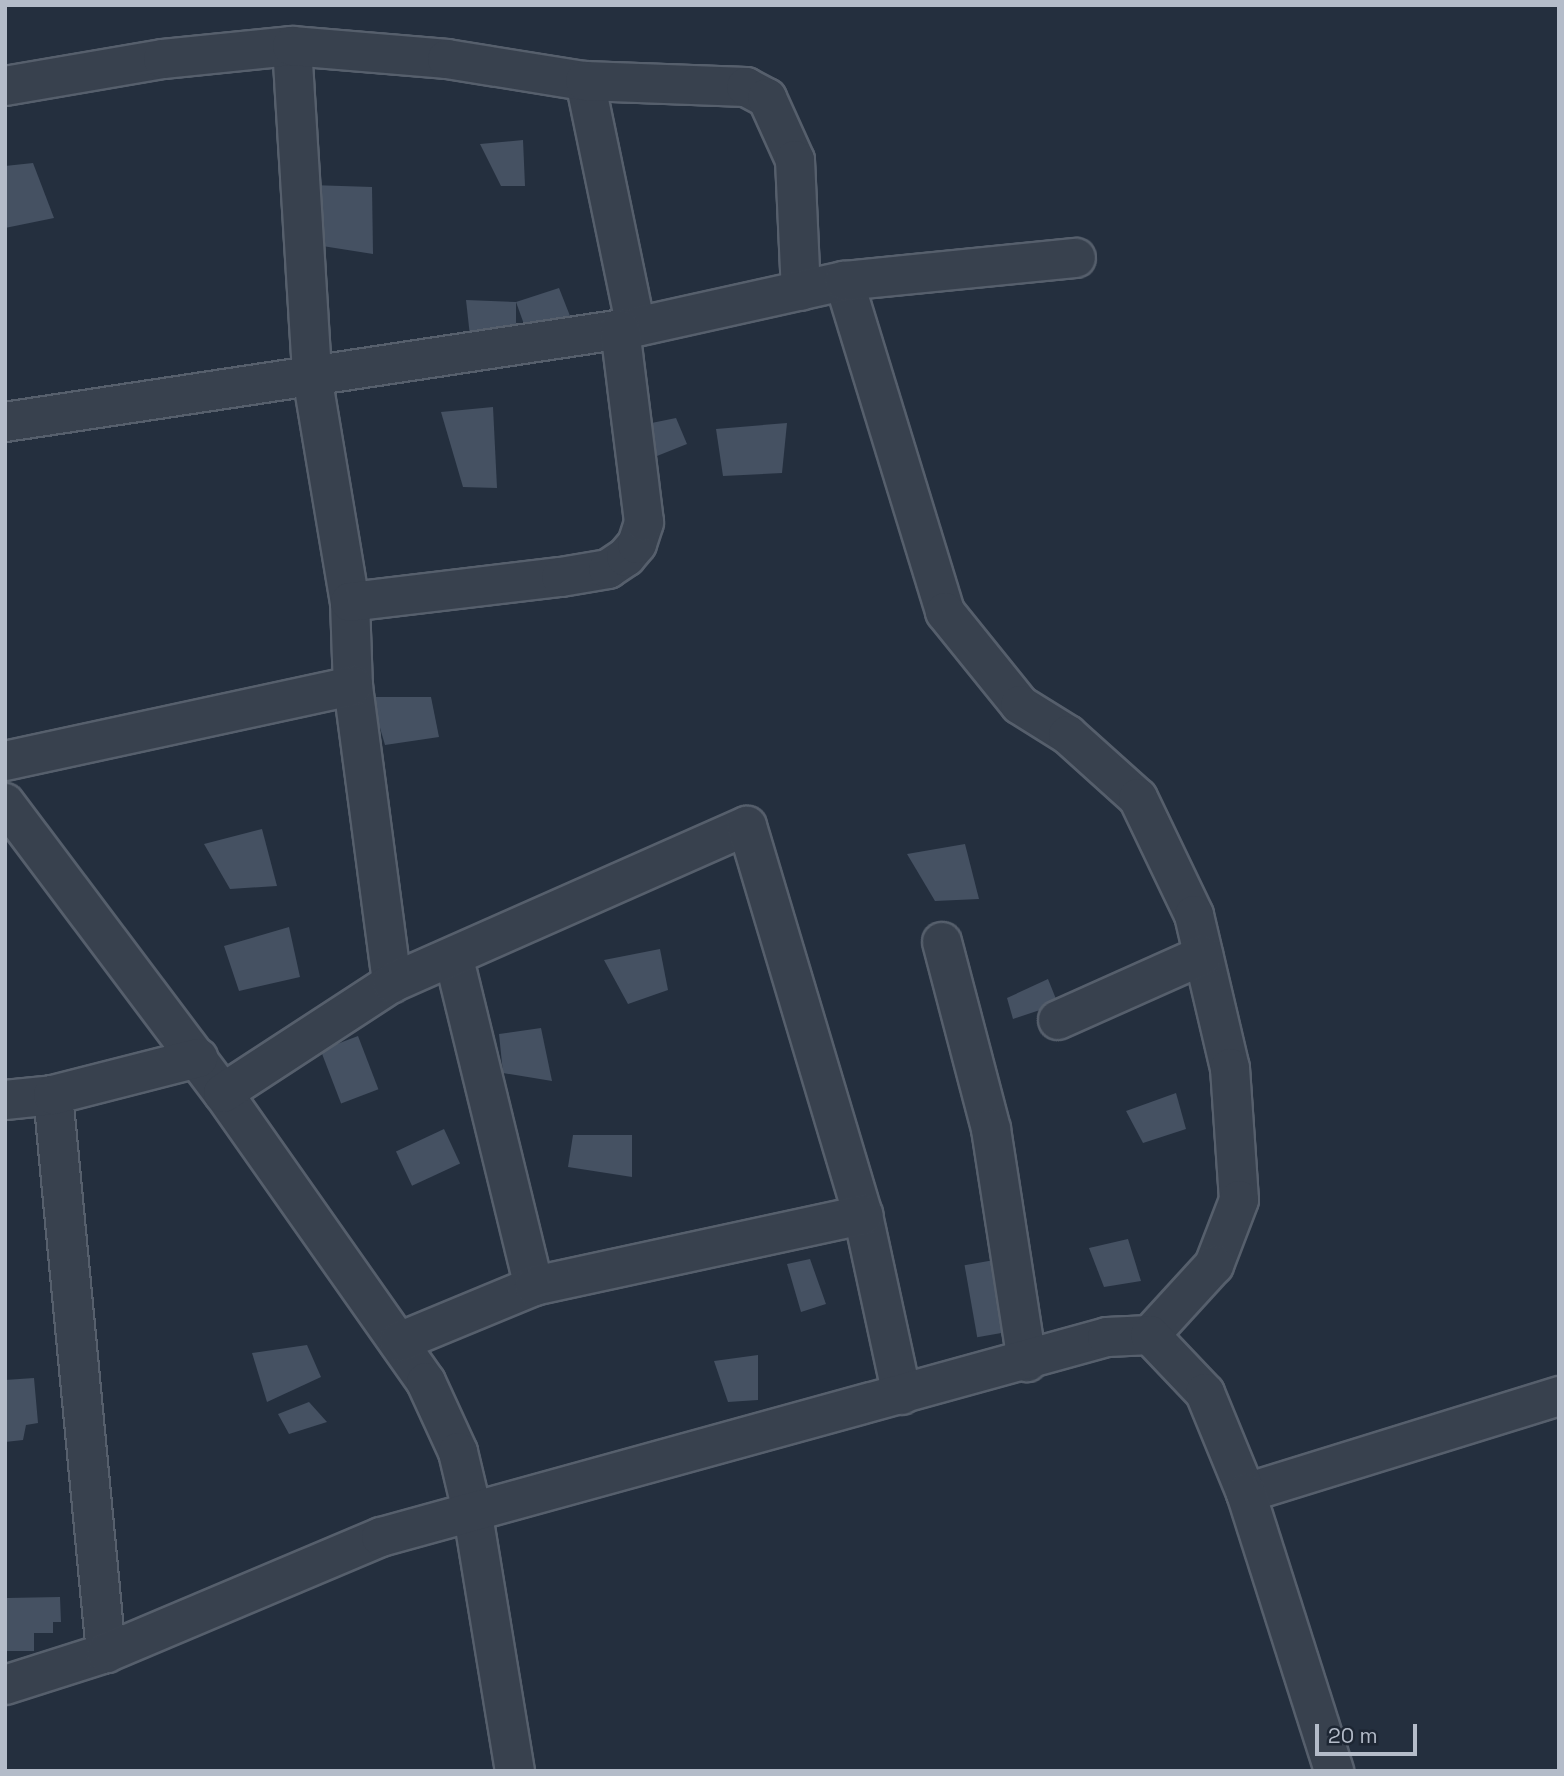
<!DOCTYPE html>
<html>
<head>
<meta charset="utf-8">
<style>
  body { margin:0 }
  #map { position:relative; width:1564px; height:1776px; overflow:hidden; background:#242f3e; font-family:"Space Grotesk",sans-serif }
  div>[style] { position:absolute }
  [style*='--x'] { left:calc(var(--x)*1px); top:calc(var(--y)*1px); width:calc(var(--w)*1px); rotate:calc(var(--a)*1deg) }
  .building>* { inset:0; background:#455162; transform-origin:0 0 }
  .roads { filter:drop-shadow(2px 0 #565f6c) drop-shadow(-2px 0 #565f6c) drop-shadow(0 2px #565f6c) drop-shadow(0 -2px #565f6c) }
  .minor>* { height:38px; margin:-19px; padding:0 19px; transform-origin:19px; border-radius:19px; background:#38414e }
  span { translate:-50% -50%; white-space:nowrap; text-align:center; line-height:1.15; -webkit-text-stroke:5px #1d2633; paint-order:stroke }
  .frame { position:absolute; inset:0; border:7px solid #b4bcc9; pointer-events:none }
  .scale { position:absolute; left:1315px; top:1724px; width:102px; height:32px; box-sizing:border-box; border:4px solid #b4bcc9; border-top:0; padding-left:9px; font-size:21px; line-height:24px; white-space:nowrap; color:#b4bcc9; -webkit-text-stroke:5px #1d2633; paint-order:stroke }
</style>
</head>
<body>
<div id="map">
  <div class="building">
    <i style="clip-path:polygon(523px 140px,525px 186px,501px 186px,480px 144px)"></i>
    <i style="clip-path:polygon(33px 163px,54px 218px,5px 228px,5px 166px)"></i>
    <i style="clip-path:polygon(311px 185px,372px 187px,373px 254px,316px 245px)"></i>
    <i style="clip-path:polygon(559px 288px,572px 321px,525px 327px,516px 302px)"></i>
    <i style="clip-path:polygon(466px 300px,516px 302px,516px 334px,470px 336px)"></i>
    <i style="clip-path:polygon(493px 407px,497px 488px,463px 487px,441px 412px)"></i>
    <i style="clip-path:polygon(676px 418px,687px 444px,657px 456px,632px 427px)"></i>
    <i style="clip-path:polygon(787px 423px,782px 473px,723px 476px,716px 429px)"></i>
    <i style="clip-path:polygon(371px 697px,431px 697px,439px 737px,385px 745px)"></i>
    <i style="clip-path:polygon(262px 829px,277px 886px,230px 889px,204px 844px)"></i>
    <i style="clip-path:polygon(965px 844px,979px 899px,935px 901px,907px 854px)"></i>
    <i style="clip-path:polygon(289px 927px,300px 977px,239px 991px,224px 946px)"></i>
    <i style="clip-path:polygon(660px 949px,668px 990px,628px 1004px,604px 960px)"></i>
    <i style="clip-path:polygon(1048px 979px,1058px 1004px,1013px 1019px,1007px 998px)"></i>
    <i style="clip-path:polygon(541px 1028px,552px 1081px,503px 1073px,499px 1034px)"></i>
    <i style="left:358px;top:1036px;width:57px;height:40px;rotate:69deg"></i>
    <i style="clip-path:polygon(1176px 1093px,1186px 1129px,1143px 1143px,1126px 1111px)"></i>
    <i style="left:444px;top:1129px;width:38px;height:53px;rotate:65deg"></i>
    <i style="clip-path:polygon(573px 1135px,632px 1135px,632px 1177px,568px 1167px)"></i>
    <i style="clip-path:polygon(1128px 1239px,1141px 1281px,1104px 1287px,1089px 1248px)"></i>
    <i style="clip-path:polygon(810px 1259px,826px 1304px,801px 1312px,787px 1264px)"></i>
    <i style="left:1000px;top:1259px;width:73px;height:36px;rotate:80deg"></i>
    <i style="clip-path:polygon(307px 1345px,321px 1377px,267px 1402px,252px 1353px)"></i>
    <i style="clip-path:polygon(758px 1355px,758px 1400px,728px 1402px,714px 1361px)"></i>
    <i style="clip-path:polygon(34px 1378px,38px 1423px,26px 1425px,23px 1440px,5px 1442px,5px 1380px)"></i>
    <i style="clip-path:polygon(309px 1402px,327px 1422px,289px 1434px,278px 1414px)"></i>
    <i style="clip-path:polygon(60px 1597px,61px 1622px,53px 1622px,53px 1633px,34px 1633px,34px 1651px,7px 1651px,7px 1598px)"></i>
  </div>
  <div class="roads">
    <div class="minor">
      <i style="--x:292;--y:46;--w:331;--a:86.5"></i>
      <i style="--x:312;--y:376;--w:229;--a:80.5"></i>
      <i style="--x:350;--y:602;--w:84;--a:88"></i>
      <i style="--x:353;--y:686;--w:300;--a:82.5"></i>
      <i style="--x:585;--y:81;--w:251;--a:78.3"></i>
      <i style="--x:5;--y:86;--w:160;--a:-9.7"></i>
      <i style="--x:163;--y:59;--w:130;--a:-5.8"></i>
      <i style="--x:292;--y:46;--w:156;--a:4.8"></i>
      <i style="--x:447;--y:59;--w:140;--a:9.1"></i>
      <i style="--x:585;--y:81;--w:161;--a:2.1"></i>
      <i style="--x:746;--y:87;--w:24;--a:28"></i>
      <i style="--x:767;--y:98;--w:68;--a:65.7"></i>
      <i style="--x:795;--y:160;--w:131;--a:87.4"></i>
      <i style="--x:844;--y:281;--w:346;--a:73"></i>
      <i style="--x:945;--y:612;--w:119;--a:51.1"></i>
      <i style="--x:1020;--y:705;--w:57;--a:32"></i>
      <i style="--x:1068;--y:735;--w:94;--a:42"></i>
      <i style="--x:1138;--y:798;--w:130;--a:64.4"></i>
      <i style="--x:1194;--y:915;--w:157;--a:76.8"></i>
      <i style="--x:1230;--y:1068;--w:132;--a:86.1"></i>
      <i style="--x:1239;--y:1200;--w:70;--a:111"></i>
      <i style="--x:1214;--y:1265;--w:95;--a:132.4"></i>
      <i style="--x:5;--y:422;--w:638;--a:-8.56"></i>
      <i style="--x:636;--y:327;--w:213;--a:-12.5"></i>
      <i style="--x:844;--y:281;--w:233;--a:-5.7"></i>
      <i style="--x:350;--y:602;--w:212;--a:-6.8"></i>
      <i style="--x:561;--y:577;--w:48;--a:-9.7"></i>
      <i style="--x:608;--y:569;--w:22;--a:-34"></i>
      <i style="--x:626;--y:557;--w:17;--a:-50"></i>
      <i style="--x:637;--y:544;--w:23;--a:-72"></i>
      <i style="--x:644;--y:522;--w:194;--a:-97.1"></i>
      <i style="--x:5;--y:761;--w:356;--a:-12.2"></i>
      <i style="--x:5;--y:803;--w:363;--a:53.1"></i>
      <i style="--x:223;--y:1093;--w:353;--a:54.9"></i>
      <i style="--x:426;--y:1382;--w:77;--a:65.4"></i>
      <i style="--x:458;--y:1452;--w:65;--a:76.6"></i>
      <i style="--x:473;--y:1515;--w:259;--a:80.7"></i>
      <i style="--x:942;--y:942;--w:193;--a:75.3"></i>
      <i style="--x:991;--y:1129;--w:236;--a:81.2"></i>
      <i style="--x:454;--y:959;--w:337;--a:76.3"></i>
      <i style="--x:1058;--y:1020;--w:159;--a:-24.1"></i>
      <i style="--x:223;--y:1093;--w:202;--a:-33.1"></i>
      <i style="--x:392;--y:983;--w:388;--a:-23.9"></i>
      <i style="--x:747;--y:826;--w:406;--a:73.4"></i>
      <i style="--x:863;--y:1215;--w:184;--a:77.8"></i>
      <i style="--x:53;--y:1095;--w:561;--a:84.57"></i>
      <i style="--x:5;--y:1100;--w:48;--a:-5.9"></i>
      <i style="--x:53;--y:1095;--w:150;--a:-14.3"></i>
      <i style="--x:399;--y:1342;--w:146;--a:-22.5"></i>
      <i style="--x:534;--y:1286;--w:337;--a:-12.2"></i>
      <i style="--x:1246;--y:1493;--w:328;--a:-17.2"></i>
      <i style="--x:5;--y:1685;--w:106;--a:-17.6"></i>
      <i style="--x:106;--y:1653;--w:298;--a:-22.9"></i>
      <i style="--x:381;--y:1537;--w:753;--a:-15.4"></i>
      <i style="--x:1107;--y:1337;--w:43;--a:-2.7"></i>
      <i style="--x:1150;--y:1335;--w:80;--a:46.5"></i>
      <i style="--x:1205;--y:1393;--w:108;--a:67.7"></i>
      <i style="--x:1246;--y:1493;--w:292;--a:72.4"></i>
    </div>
  </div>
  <div class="frame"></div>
  <div class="scale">20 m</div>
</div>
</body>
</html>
